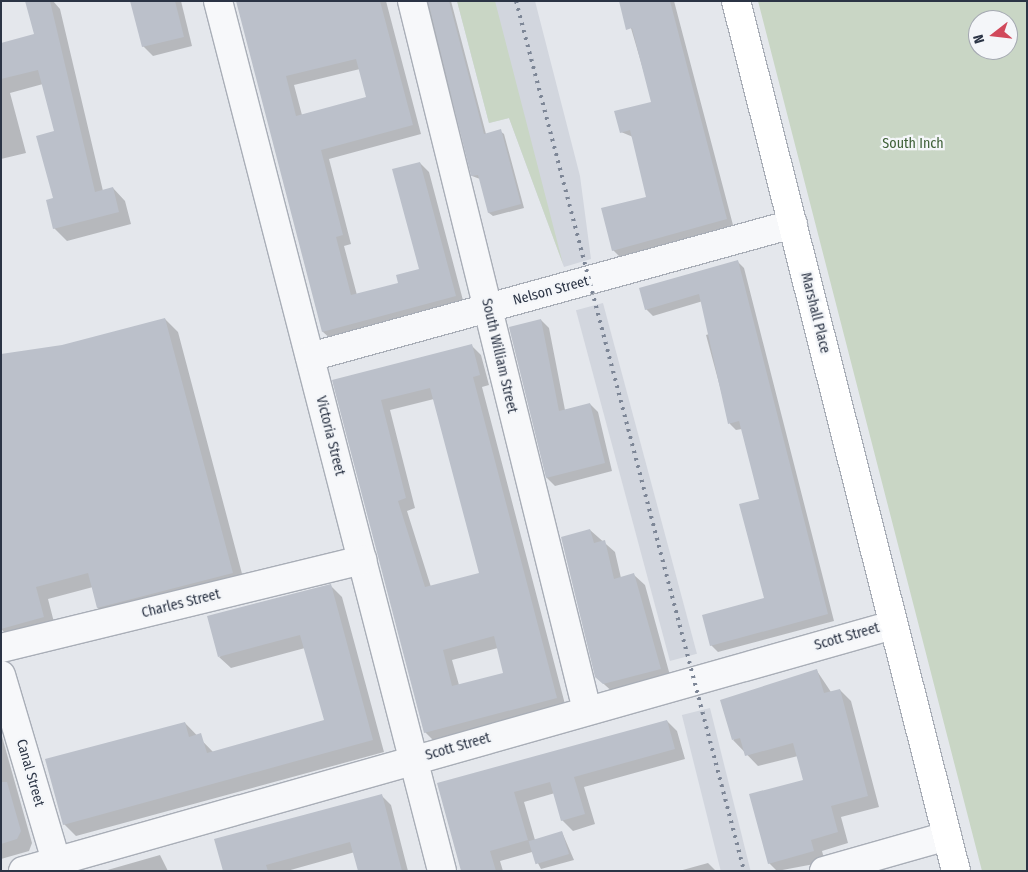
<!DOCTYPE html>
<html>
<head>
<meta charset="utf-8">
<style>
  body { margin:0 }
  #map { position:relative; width:1028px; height:872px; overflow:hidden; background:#e4e7ec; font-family:"Fira Sans Condensed",sans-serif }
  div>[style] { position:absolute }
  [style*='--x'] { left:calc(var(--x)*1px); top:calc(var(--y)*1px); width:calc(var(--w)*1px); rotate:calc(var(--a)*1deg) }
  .built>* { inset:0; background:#d2d6de; transform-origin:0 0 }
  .green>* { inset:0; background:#c9d6c5 }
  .shadow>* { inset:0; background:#0003 }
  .building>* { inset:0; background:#bbc0ca; transform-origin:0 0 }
  .roads { filter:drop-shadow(1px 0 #a9aeb7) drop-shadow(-1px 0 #a9aeb7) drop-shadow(0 1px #a9aeb7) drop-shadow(0 -1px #a9aeb7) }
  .street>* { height:28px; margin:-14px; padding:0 14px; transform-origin:14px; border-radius:14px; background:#f7f8fa }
  .primary>* { height:28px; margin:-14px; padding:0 14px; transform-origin:14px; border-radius:14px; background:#fff }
  .rail>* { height:4px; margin-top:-2px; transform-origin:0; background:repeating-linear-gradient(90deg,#7d8696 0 2.5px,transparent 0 7.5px) }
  span { translate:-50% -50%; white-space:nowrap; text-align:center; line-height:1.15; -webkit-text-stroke:4.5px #f4f6f9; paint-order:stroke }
  .park-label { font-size:14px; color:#3f6138 }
  .street-label { font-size:14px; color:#2b3445 }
  .frame { position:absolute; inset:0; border:2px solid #2b3445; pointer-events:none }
  .north { position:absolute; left:968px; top:10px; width:50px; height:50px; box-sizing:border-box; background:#f4f6f9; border:1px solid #a4a8b1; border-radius:50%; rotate:254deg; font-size:14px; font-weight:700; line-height:20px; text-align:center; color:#2b3445 }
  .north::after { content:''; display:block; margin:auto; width:18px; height:22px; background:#d1495b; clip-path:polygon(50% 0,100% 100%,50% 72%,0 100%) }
</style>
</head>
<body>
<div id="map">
  <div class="built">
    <i style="clip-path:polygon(457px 1px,535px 1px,580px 176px,591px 259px,564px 267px,509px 118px,489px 123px)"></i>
    <i style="left:603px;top:303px;width:363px;height:28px;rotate:75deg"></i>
    <i style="left:710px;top:708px;width:168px;height:29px;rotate:76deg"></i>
  </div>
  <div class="green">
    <i style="clip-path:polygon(457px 1px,495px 1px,563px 264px,509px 118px,489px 123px)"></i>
    <i style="clip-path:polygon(evenodd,758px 1px,1027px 1px,1027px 871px,982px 871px,758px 1px,978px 20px,1008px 20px,1008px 50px,978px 50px,978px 20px)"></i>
  </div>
  <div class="shadow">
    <i style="clip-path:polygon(28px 1px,53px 1px,60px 9px,103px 191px,113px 188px,125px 201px,131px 224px,67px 241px,54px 228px,55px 132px,43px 84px,10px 93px,26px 153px,1px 159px,1px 44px,36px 35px)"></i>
    <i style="clip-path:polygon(132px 1px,181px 1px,192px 46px,153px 56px,143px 46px)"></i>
    <i style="clip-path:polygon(evenodd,237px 1px,386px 1px,421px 134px,329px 159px,351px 244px,344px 246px,357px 295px,399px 284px,420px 270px,420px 163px,429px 172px,464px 304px,332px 340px,323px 332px,237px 1px,360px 69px,367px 98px,302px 115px,294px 85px,360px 69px)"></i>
    <i style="clip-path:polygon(426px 1px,451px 1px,486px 134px,500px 131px,504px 134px,524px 208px,493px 216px,489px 213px,480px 179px,472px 176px)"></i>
    <i style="clip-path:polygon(623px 1px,674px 1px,733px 225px,620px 257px,613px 250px,648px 198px,633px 137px,621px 132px,653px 103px)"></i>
    <i style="clip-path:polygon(737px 261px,744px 268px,834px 621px,718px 652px,711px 645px,766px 599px,760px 500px,742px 429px,736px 430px,730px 424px,706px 335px,712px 333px,703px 301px,653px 316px,646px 309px)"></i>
    <i style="clip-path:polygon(165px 319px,178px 332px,245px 585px,111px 620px,98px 608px,93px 587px,48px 599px,56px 630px,14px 641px,1px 629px,62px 346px)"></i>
    <i style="clip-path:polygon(541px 320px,549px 328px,565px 410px,590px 404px,598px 412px,612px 471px,555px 486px,547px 478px,510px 328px)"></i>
    <i style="clip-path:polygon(evenodd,471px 345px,481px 355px,489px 385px,482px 387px,566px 708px,435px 742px,425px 732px,333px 381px,471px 345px,434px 399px,480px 574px,431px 587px,407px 511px,415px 508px,390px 410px,434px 399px,471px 345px,498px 648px,504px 674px,459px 685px,452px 660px,498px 648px)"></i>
    <i style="clip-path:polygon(590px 530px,615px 552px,621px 578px,634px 575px,645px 585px,671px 679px,615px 694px,596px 677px)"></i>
    <i style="clip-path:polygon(330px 585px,342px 597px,384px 752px,76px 836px,64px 824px,185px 723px,214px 753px,325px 721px,305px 648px,231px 668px,219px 657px)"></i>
    <i style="clip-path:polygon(817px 671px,831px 692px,840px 690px,851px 701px,879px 807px,841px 817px,848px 843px,822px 851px,825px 862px,777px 871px,769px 863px,805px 781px,798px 756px,758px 766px,733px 740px)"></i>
    <i style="clip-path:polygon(667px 721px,677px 731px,685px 759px,584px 787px,595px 824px,573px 831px,562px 820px,555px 793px,524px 802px,535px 840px,562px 832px,574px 860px,541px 869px,532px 852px,500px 861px,503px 871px,462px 871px,438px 784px)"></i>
    <i style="clip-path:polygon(1px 733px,32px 843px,29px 851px,1px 859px)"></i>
    <i style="clip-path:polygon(381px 795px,391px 805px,408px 871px,360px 871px,355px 852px,287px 871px,224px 871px)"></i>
    <i style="clip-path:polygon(160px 855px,168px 871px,104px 871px)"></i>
    <i style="clip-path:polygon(708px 863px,716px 871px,679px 871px)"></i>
  </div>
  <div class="building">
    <i style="clip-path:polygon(25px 1px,50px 1px,95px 192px,113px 187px,119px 212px,53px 229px,46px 200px,53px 198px,36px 136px,54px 131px,38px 70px,1px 79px,1px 43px,34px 34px)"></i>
    <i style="clip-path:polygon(130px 1px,175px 1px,184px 37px,142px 47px)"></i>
    <i style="clip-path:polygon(evenodd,236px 1px,380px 1px,413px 125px,321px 150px,343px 235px,336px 237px,351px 295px,398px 283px,396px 275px,419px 269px,392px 169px,420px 162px,456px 296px,322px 332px,236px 1px,356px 59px,366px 97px,296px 116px,286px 76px,356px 59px)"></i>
    <i style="clip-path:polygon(428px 1px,449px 1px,484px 134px,501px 129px,521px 204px,488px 213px,478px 175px,471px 176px)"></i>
    <i style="clip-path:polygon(619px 1px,670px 1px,727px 219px,612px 251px,601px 208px,646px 197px,630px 130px,620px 133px,614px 111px,651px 102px,632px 28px,626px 30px)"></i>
    <i style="clip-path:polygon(738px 260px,828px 614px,710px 646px,702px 615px,764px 598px,739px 504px,759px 499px,739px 421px,728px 424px,699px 294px,645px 310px,639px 288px)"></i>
    <i style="clip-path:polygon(165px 318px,233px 573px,97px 608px,88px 573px,36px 587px,44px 617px,1px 629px,1px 354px,62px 345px)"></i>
    <i style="clip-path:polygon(541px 319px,559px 411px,590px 403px,605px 463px,546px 478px,509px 327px)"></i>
    <i style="clip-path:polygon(evenodd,472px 344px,480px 375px,473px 377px,557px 698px,424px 733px,332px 380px,472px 344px,430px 388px,479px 573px,425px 587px,398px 501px,406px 498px,381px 400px,430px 388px,472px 344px,494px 636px,503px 673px,452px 686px,443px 650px,494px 636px)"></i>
    <i style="clip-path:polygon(590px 529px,594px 543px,605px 540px,614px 579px,634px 573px,661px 669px,603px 684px,595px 677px,561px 537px)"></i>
    <i style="clip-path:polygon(331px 584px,373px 740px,63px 825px,45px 759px,185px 722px,189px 737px,201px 733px,207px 753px,324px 720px,300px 635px,218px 657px,207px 616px)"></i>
    <i style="clip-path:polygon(817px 669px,824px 693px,840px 689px,868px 796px,831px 806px,838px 832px,811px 840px,814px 851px,768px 864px,749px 794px,803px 780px,793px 743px,745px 756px,740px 738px,732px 740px,720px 700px)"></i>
    <i style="clip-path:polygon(667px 720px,675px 749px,574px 777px,585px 814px,561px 821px,550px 782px,514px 792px,528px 840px,490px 851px,496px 871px,461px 871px,437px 783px)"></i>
    <i style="clip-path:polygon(1px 782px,7px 782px,21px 831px,17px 839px,1px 844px)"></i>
    <i style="clip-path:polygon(382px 794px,402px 871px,358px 871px,350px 842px,266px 865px,268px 871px,223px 871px,214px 839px)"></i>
    <i style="left:562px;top:831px;width:24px;height:35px;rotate:73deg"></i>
  </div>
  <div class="roads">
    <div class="street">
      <i style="--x:218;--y:1;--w:898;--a:75.56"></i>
      <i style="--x:412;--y:1;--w:730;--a:76.14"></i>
      <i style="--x:310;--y:357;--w:501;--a:-15.4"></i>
      <i style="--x:1;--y:648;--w:372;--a:-13.7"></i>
      <i style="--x:1;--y:675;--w:204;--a:73.5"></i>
      <i style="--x:23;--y:871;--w:904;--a:-15.79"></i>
      <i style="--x:824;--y:871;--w:128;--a:-15.9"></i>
    </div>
    <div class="primary">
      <i style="--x:736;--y:1;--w:897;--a:75.81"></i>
    </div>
  </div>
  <div class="rail">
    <i style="--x:516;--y:1;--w:899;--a:75.31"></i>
  </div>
  <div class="park-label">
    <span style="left:913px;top:144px">South Inch</span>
  </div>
  <div class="street-label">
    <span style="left:551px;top:291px;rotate:-15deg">Nelson Street</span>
    <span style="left:815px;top:313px;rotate:76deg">Marshall Place</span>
    <span style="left:499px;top:356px;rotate:77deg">South William Street</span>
    <span style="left:330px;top:436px;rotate:76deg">Victoria Street</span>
    <span style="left:181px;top:604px;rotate:-14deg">Charles Street</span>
    <span style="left:847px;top:637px;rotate:-16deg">Scott Street</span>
    <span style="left:458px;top:747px;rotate:-16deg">Scott Street</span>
    <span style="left:30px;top:773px;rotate:74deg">Canal Street</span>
  </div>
  <div class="frame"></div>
  <div class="north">N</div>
</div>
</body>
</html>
